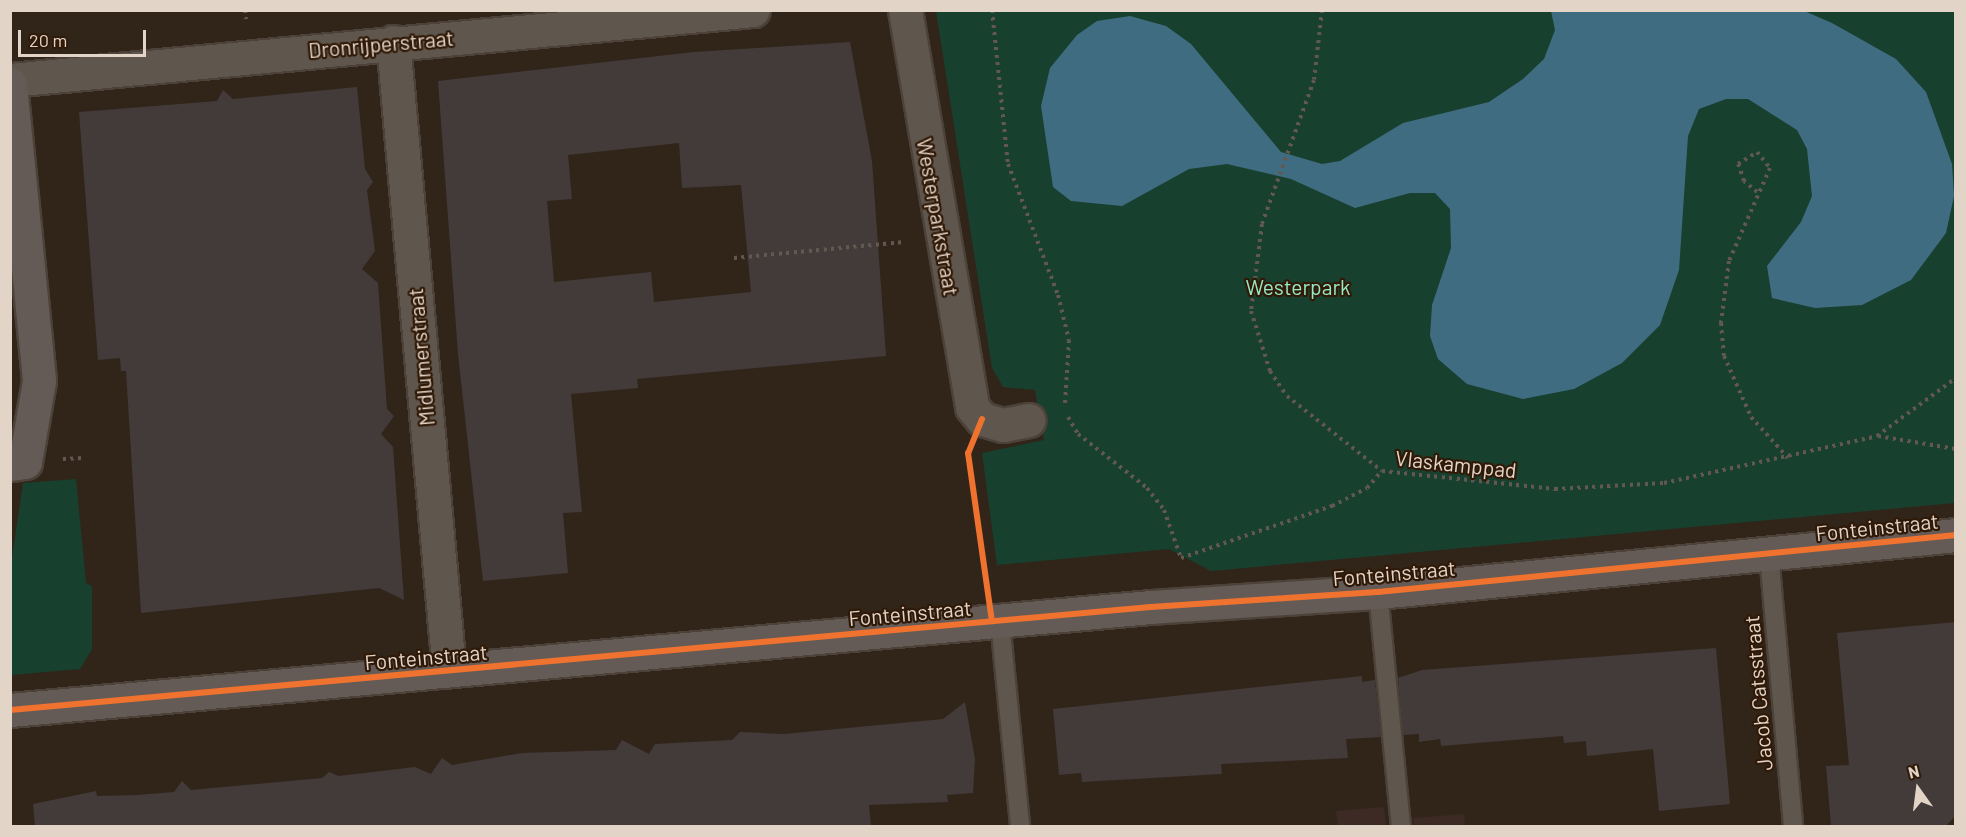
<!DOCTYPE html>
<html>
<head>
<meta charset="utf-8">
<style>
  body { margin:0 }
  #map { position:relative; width:1966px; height:837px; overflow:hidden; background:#31251a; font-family:Barlow,sans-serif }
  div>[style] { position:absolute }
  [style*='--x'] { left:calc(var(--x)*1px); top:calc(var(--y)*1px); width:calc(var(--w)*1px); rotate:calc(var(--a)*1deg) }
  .industrial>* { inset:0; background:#3d2a25 }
  .green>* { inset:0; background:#18402f }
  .water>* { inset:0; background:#406c82 }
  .building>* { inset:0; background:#433a3a }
  .path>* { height:4px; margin-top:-2px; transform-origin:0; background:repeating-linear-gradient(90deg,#625851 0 3px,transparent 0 7.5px) }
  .roads { filter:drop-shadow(2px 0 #4c4239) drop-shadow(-2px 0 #4c4239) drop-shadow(0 2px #4c4239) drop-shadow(0 -2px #4c4239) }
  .lane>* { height:18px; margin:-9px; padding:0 9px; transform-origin:9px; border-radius:9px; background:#5f564d }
  .street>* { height:33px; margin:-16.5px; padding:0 16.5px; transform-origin:16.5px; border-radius:16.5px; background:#5f564d }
  .secondary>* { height:33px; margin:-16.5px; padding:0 16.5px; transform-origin:16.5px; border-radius:16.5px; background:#645b56 }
  .cycleway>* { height:6px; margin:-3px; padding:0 3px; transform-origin:3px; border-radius:3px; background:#ef722f }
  span { translate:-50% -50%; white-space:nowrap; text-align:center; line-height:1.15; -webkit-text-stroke:4.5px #301a07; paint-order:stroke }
  .street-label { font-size:21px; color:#e3d4c8 }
  .park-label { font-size:21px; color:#96e9c4 }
  .frame { position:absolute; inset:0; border:12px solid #e3d4c8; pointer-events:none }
  .north { position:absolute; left:1888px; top:759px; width:60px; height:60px; -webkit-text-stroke:4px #301a07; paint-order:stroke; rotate:346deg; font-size:16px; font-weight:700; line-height:24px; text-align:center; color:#e3d4c8 }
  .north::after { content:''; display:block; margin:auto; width:21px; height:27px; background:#e3d4c8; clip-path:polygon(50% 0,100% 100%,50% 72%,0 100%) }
  .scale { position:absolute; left:18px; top:30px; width:128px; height:27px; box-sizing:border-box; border:3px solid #e3d4c8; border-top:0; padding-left:8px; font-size:18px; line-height:21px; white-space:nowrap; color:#e3d4c8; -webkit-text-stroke:4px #301a07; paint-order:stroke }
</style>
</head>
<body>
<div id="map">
  <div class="industrial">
    <i style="clip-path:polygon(1384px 807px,1386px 826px,1338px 826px,1336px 811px)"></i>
    <i style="clip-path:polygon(1464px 814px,1465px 826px,1414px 826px,1413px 818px)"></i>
  </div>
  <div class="green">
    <i style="clip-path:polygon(936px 11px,1955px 11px,1955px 503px,1211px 571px,1169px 549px,997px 565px,982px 453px,1044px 440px,1035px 390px,1003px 387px,992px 368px)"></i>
    <i style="clip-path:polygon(76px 479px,86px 583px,92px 586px,92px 649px,80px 669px,11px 675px,10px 572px,23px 483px)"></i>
  </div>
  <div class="water">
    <i style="clip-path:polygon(1551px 11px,1802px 10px,1832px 23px,1896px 59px,1926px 92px,1952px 164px,1954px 196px,1946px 233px,1911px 280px,1862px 305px,1815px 308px,1772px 298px,1767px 266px,1801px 222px,1812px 196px,1807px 149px,1797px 130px,1748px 99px,1726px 99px,1699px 109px,1688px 136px,1679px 270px,1660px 325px,1622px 363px,1574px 389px,1523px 399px,1467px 384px,1438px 359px,1430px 336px,1432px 305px,1451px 248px,1450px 209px,1435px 193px,1410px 193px,1355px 208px,1291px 179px,1227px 164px,1189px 169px,1122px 206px,1071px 201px,1053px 187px,1041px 106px,1050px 68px,1077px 35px,1097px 21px,1130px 16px,1166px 26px,1191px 44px,1281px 152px,1322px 164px,1340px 161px,1403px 123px,1489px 102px,1523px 79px,1544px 59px,1555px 30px)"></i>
  </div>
  <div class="building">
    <i style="clip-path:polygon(evenodd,850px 42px,872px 161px,886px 356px,637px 379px,638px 388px,571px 394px,582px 512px,563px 513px,568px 573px,483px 581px,458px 354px,438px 81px,694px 52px,850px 42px,679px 143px,682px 188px,741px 185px,751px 292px,654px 302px,651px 272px,554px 282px,547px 201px,572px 199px,568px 155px,679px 143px)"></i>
    <i style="clip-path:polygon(357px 87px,365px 169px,373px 182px,367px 190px,375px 251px,362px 269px,378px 283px,387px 409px,394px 416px,381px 434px,393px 447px,404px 600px,379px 588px,141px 613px,126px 371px,121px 371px,120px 358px,98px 360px,79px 112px,217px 101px,223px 90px,233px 99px)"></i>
    <i style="clip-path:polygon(1956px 622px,1956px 815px,1946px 826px,1831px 826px,1826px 766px,1849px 765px,1837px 633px)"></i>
    <i style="clip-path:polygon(1716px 648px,1730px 804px,1659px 811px,1653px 749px,1587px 756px,1586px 741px,1564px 743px,1563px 736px,1441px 746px,1440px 739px,1419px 742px,1419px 734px,1403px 735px,1398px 678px,1422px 670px)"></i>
    <i style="clip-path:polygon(1362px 676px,1362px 682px,1375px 680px,1381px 737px,1346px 739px,1348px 758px,1221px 764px,1222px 774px,1082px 782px,1081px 773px,1059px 775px,1053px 709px)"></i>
    <i style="clip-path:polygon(965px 702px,975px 759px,973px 793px,947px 795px,948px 802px,869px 805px,871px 826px,35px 826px,33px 804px,96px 791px,97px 796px,137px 795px,174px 792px,182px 781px,191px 790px,322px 778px,329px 772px,339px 776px,415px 767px,431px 774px,442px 758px,452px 765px,522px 753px,616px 750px,622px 740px,649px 754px,655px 744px,732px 740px,740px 732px,784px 734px,943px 719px)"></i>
  </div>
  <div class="path">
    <i style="--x:245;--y:10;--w:9;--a:84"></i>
    <i style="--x:992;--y:10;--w:155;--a:84.1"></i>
    <i style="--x:1008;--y:164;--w:140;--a:69.1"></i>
    <i style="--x:1058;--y:295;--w:46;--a:76.3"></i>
    <i style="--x:1069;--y:340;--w:63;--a:93.6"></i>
    <i style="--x:1322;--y:10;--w:70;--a:96.5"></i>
    <i style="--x:1314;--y:80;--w:153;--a:109.9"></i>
    <i style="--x:1262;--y:224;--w:88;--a:97.2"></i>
    <i style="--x:1251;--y:311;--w:63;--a:72.4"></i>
    <i style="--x:1270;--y:371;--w:30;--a:56"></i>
    <i style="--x:1287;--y:396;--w:121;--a:38.3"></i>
    <i style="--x:1382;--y:471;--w:174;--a:5.9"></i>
    <i style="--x:1555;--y:489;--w:109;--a:-3.2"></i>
    <i style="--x:1664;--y:483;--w:218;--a:-12.4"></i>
    <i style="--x:1877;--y:436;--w:98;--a:-36.3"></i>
    <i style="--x:1757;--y:192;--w:17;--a:-140"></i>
    <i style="--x:1744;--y:181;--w:18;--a:-109"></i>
    <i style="--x:1738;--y:164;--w:22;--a:-32"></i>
    <i style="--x:1757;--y:152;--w:21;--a:51"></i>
    <i style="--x:1770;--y:168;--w:102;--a:113.8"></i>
    <i style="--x:1729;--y:261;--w:63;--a:97.4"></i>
    <i style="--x:1721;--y:323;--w:33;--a:85"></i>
    <i style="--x:1724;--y:356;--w:67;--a:66.1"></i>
    <i style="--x:1751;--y:417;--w:55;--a:47.9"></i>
    <i style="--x:734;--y:258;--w:171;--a:-5.4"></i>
    <i style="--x:1068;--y:417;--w:20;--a:60"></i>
    <i style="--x:1078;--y:434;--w:88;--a:38"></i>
    <i style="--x:1147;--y:488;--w:28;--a:52"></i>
    <i style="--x:1164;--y:510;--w:51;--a:70.5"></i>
    <i style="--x:1181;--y:558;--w:160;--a:-19"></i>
    <i style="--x:1332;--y:506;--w:39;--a:-27"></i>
    <i style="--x:1367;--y:488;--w:23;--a:-49"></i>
    <i style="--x:1878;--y:436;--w:79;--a:9.5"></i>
    <i style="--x:63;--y:459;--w:20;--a:-3"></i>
  </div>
  <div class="roads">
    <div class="lane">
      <i style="--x:1769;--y:555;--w:272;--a:84.9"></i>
      <i style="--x:1378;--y:592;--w:235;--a:84.4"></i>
      <i style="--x:1000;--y:621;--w:206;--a:84.4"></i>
    </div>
    <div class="street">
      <i style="--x:905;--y:10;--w:403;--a:80.4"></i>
      <i style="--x:972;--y:407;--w:16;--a:50"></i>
      <i style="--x:982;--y:419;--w:22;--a:16"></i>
      <i style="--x:1003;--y:425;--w:26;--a:-11"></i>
      <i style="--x:393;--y:42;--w:631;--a:84.91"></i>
      <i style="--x:10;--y:80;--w:746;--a:-5.38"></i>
    </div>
    <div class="secondary">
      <i style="--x:10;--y:84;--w:298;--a:84.4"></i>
      <i style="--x:39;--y:381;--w:82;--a:99.8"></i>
      <i style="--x:25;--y:462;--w:15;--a:172"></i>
      <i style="--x:10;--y:710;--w:1145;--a:-5.16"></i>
      <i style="--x:1150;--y:607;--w:228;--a:-3.8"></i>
      <i style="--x:1378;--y:592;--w:581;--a:-5.63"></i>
    </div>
  </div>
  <div class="cycleway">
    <i style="--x:982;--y:419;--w:37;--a:112"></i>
    <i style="--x:968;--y:453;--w:170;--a:81.9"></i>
    <i style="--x:10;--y:710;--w:1145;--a:-5.16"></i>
    <i style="--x:1150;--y:607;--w:228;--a:-3.8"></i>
    <i style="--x:1378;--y:592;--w:581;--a:-5.63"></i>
  </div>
  <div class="street-label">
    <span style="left:381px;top:44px;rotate:-5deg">Dronrijperstraat</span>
    <span style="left:938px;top:217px;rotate:80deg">Westerparkstraat</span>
    <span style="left:421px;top:357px;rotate:-95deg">Midlumerstraat</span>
    <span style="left:1456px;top:464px;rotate:6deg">Vlaskamppad</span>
    <span style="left:1877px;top:527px;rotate:-6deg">Fonteinstraat</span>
    <span style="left:1394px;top:573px;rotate:-5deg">Fonteinstraat</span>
    <span style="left:910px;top:613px;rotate:-5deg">Fonteinstraat</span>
    <span style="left:426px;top:657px;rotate:-5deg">Fonteinstraat</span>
    <span style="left:1758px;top:693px;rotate:-95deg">Jacob Catsstraat</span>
  </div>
  <div class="park-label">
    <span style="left:1298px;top:287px">Westerpark</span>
  </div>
  <div class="frame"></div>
  <div class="north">N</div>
  <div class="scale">20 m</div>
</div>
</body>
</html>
